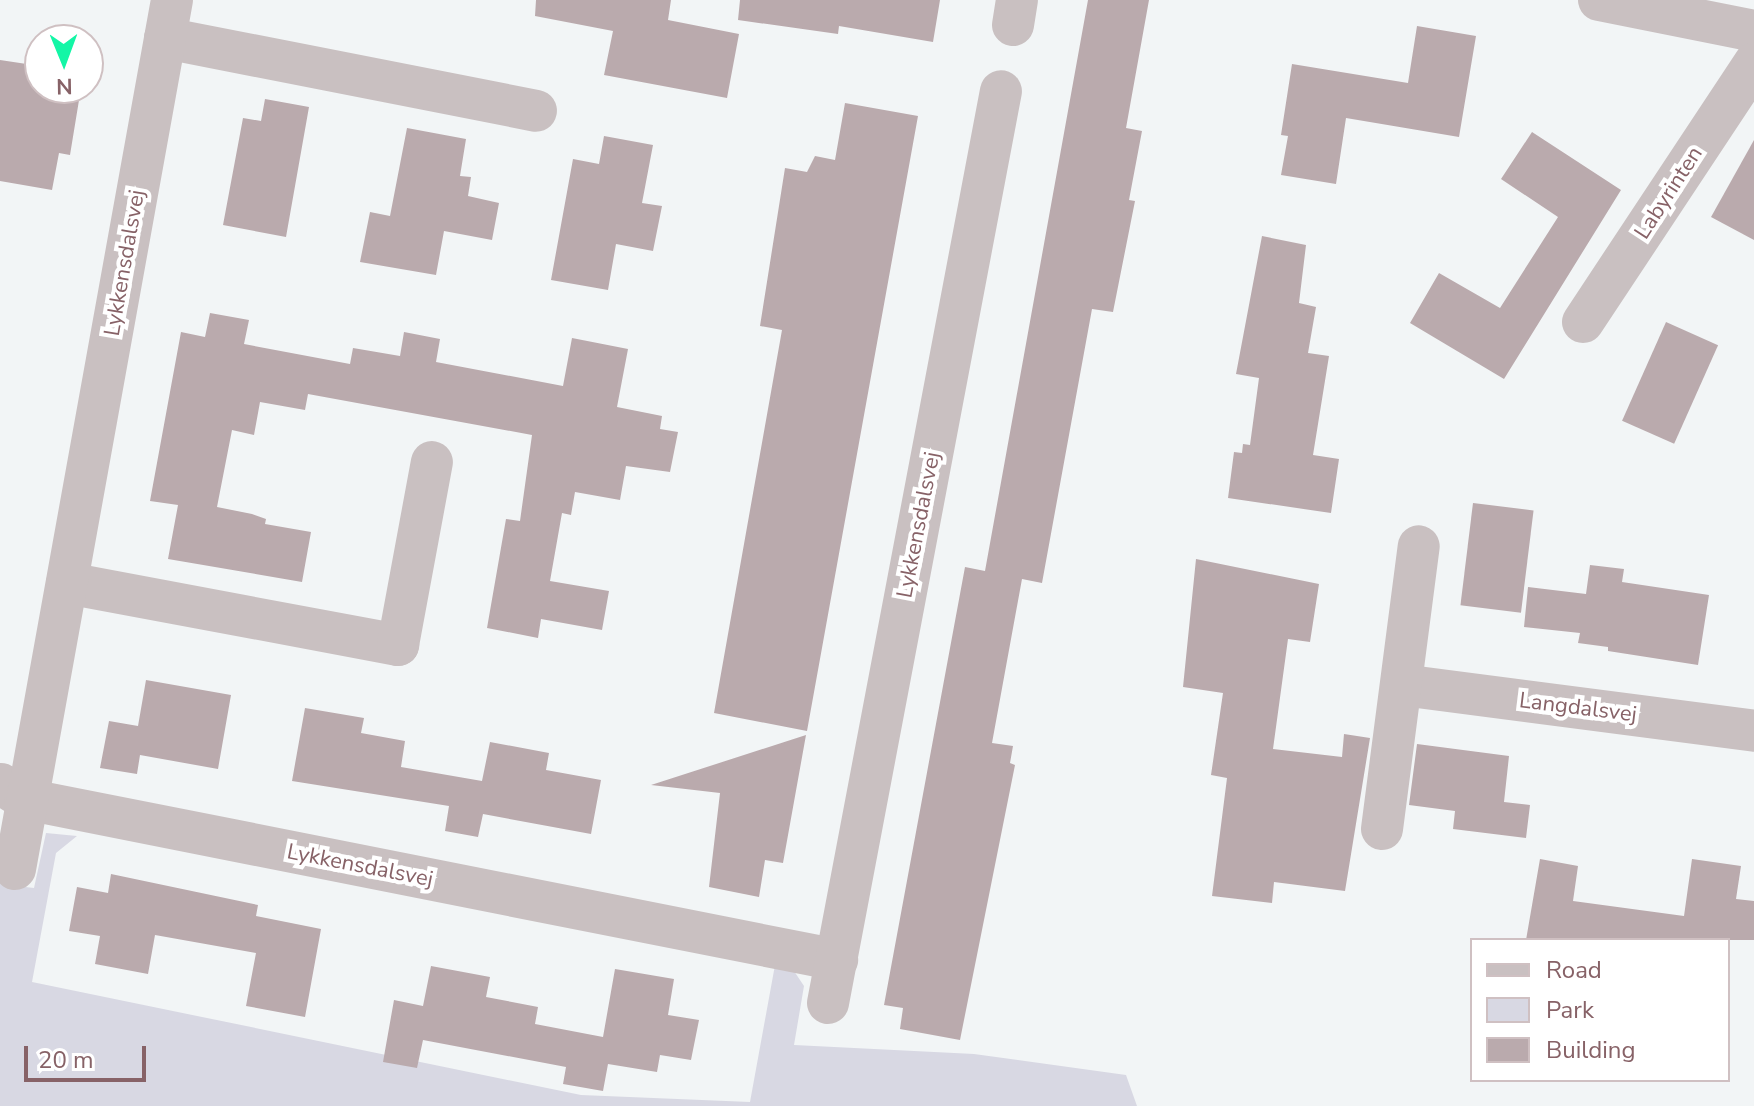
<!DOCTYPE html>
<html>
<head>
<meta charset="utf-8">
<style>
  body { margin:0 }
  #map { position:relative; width:1754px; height:1106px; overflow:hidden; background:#f2f5f6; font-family:"Nunito Sans",sans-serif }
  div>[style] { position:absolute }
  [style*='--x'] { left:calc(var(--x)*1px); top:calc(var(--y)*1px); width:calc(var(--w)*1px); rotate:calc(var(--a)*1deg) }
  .green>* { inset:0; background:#d8d8e3 }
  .building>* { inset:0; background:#baaaad; transform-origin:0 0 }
  .minor>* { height:42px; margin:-21px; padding:0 21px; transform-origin:21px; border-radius:21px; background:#c9c0c1 }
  span { translate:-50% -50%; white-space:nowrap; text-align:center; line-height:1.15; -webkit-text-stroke:8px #fff; paint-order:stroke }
  .street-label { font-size:22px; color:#876267 }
  .legend { position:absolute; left:1470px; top:938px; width:260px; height:144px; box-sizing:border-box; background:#fff; border:2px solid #cfc0c2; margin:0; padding:10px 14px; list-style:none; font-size:24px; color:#876267 }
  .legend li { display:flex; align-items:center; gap:16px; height:40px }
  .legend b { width:40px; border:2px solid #cfc0c2 }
  .north { position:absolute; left:24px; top:24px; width:80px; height:80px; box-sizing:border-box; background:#fff; border:2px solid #cfc0c2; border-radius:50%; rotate:179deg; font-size:22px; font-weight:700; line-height:32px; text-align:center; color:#876267 }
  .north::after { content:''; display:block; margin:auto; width:28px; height:36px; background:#13f6a6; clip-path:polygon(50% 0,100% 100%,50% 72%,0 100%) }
  .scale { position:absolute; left:24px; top:1046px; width:122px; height:36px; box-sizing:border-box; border:4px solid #876267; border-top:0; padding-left:10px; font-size:24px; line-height:28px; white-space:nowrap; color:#876267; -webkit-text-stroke:6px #fff; paint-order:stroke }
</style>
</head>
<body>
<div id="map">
  <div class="green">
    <i style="clip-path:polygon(46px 833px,77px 836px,56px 853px,32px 982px,581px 1095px,750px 1102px,775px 965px,792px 968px,804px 986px,794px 1045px,974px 1054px,1126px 1075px,1137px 1106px,0 1106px,0 884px,34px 888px)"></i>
  </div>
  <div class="building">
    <i style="clip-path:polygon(536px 0,671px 0,668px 20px,739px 34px,727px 98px,604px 75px,613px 31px,535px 16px)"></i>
    <i style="clip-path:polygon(740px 0,940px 0,933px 42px,839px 26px,838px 34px,738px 20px)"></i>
    <i style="clip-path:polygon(1088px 0,1149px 0,1126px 128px,1142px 131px,1129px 200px,1135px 201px,1113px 312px,1092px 309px,1042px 583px,1022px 579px,992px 743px,1013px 746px,1010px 763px,1015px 765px,960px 1040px,900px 1029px,903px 1008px,884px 1005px,965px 567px,985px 571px)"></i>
    <i style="clip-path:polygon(1417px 26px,1476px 36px,1459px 137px,1346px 118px,1336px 184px,1281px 175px,1288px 136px,1281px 135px,1292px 64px,1408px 83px)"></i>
    <i style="clip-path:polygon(0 60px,40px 66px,40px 88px,81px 88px,70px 155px,59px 153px,52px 190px,0 181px)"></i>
    <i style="clip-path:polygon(265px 99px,309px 107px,286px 237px,223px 225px,243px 118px,261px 121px)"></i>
    <i style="clip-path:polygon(845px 103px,918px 116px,807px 731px,714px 713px,782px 330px,760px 326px,785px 168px,807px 172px,815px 156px,835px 160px)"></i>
    <i style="clip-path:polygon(407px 128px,466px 139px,460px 176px,471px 177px,468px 196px,499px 203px,492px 240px,444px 231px,436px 275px,360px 262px,370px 212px,390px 216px)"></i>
    <i style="clip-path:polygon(1532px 132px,1621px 190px,1504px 379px,1410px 323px,1439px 273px,1500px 308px,1558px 217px,1501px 179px)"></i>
    <i style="clip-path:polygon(604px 136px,653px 145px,642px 203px,662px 206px,653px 251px,616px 244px,608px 290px,551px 280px,573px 159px,599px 164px)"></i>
    <i style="clip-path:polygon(1754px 140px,1754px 240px,1711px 217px)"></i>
    <i style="clip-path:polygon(1262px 236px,1306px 245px,1299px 303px,1316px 307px,1308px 353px,1329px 356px,1313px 455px,1339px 459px,1331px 513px,1228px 498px,1234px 452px,1242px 453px,1243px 444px,1250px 445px,1259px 378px,1236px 374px)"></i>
    <i style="clip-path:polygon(210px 313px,249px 320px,244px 344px,350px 364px,353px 348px,400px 356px,404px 332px,440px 339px,436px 362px,563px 386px,572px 338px,628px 349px,617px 407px,662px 416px,660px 429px,678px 432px,670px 472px,626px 466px,620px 500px,575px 492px,571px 515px,562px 513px,550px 581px,609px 591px,602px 630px,541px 619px,538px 638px,487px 628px,506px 519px,520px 521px,532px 435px,308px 394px,305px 410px,260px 402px,254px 435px,232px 430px,217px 507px,252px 514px,266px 519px,265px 524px,311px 532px,302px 582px,168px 559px,178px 505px,150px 501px,181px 332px,205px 337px)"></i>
    <i style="left:1666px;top:322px;width:57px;height:108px;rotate:24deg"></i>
    <i style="left:1473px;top:503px;width:61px;height:103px;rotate:7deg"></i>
    <i style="clip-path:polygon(1196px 559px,1319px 584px,1310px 642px,1288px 639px,1273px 749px,1342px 757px,1344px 734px,1370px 738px,1345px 891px,1274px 882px,1272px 903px,1212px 896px,1227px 778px,1211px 775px,1223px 693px,1183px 687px)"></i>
    <i style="clip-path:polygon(1590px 565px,1624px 569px,1622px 582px,1709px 595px,1698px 665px,1608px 651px,1608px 647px,1578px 643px,1580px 633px,1524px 627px,1528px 587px,1586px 594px)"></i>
    <i style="clip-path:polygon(146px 680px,231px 695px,218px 769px,140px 755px,137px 774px,100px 768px,109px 721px,138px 726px)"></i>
    <i style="clip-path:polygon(305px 708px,364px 718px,361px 733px,405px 741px,401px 767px,482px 781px,490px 742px,549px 753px,546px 770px,601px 780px,591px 834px,483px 814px,478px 837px,445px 831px,449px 806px,292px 781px)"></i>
    <i style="clip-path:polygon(806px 735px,783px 863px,765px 860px,759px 897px,709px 887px,720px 793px,651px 785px)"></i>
    <i style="clip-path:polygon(1417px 744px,1509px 756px,1504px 802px,1530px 805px,1526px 838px,1453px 829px,1455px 811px,1409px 805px)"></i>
    <i style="clip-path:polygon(1540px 859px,1578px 866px,1573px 901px,1684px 916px,1692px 859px,1741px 866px,1736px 899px,1754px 901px,1754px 940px,1526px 940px)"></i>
    <i style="clip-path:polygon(111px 874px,258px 905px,256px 916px,321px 929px,305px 1017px,246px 1006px,256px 953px,155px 935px,148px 974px,95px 964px,100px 936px,69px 931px,77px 887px,108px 893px)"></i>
    <i style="clip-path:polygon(431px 966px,490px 977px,486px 997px,538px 1007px,535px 1024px,603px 1037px,615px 969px,674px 979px,668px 1015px,699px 1020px,691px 1060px,660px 1055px,657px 1072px,608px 1064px,603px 1091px,563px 1084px,566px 1067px,423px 1040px,417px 1068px,383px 1062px,394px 1000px,423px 1006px)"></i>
  </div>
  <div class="minor">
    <i style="--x:1599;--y:0;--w:158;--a:11.3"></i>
    <i style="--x:1013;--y:25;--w:25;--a:-81"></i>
    <i style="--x:165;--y:38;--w:378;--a:11.1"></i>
    <i style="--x:1583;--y:322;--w:310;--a:-56.5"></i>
    <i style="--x:67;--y:583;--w:337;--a:10.6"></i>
    <i style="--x:398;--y:645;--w:186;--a:-79.5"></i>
    <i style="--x:1402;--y:685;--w:355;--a:7.4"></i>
    <i style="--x:1;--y:784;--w:28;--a:32"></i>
    <i style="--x:25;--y:799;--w:828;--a:11.21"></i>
    <i style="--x:1382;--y:829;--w:285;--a:-82.6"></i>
    <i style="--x:15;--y:869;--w:883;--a:-79.76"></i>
    <i style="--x:828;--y:1003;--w:928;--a:-79.26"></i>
  </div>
  <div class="street-label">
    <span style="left:1669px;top:193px;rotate:-57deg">Labyrinten</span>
    <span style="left:125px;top:263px;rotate:-80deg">Lykkensdalsvej</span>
    <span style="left:919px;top:525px;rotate:-79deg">Lykkensdalsvej</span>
    <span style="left:1578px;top:708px;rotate:7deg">Langdalsvej</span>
    <span style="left:360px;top:866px;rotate:11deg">Lykkensdalsvej</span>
  </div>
  <ul class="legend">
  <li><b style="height:10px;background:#c9c0c1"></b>Road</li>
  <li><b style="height:22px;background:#d8d8e3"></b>Park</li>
  <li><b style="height:22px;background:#baaaad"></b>Building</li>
  </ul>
  <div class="north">N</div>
  <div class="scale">20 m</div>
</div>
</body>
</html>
